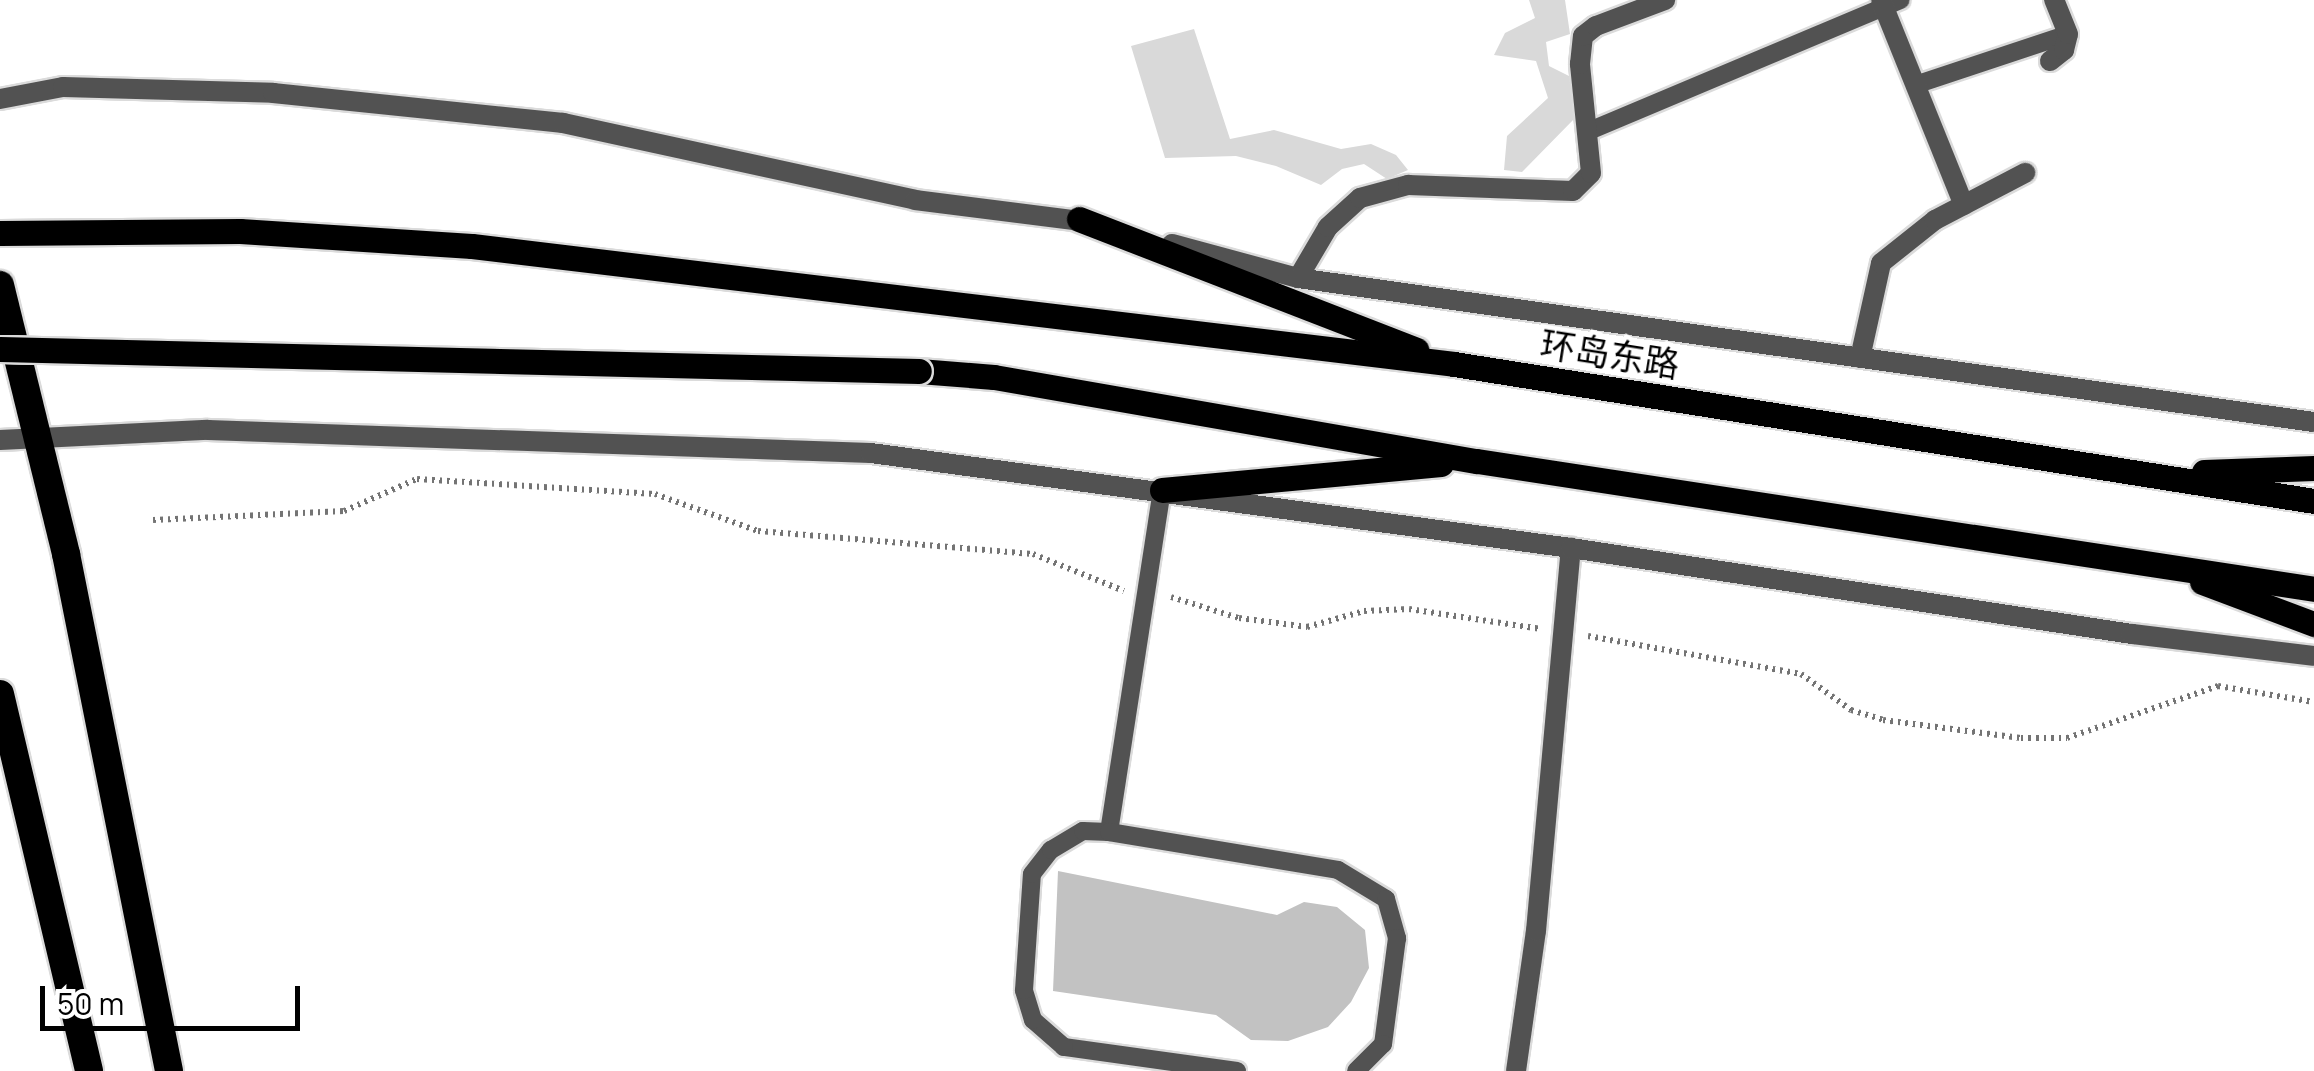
<!DOCTYPE html>
<html>
<head>
<meta charset="utf-8">
<style>
  body { margin:0 }
  #map { position:relative; width:2314px; height:1071px; overflow:hidden; background:#fff; font-family:Manrope,"Noto Sans SC",sans-serif }
  div>[style] { position:absolute }
  [style*='--x'] { left:calc(var(--x)*1px); top:calc(var(--y)*1px); width:calc(var(--w)*1px); rotate:calc(var(--a)*1deg) }
  .green>* { inset:0; background:#d9d9d9 }
  .building>* { inset:0; background:#c2c2c2 }
  .path>* { height:6px; margin-top:-3px; transform-origin:0; background:repeating-linear-gradient(90deg,#747474 0 2.5px,transparent 0 7.5px) }
  .roads { filter:drop-shadow(2px 0 #dbdbdb) drop-shadow(-2px 0 #dbdbdb) drop-shadow(0 2px #dbdbdb) drop-shadow(0 -2px #dbdbdb) }
  .service>* { height:18px; margin:-9px; padding:0 9px; transform-origin:9px; border-radius:9px; background:#525252 }
  .minor>* { height:20px; margin:-10px; padding:0 10px; transform-origin:10px; border-radius:10px; background:#525252 }
  .tertiary>* { height:20px; margin:-10px; padding:0 10px; transform-origin:10px; border-radius:10px; background:#525252 }
  .primary>* { height:25px; margin:-12.5px; padding:0 12.5px; transform-origin:12.5px; border-radius:12.5px; background:#000 }
  .trunk>* { height:28px; margin:-14px; padding:0 14px; transform-origin:14px; border-radius:14px; background:#000 }
  .bridges { filter:drop-shadow(2px 0 #dbdbdb) drop-shadow(-2px 0 #dbdbdb) drop-shadow(0 2px #dbdbdb) drop-shadow(0 -2px #dbdbdb) }
  .primary-bridge>* { height:25px; margin:-12.5px; padding:0 12.5px; transform-origin:12.5px; border-radius:12.5px; background:#000 }
  span { translate:-50% -50%; white-space:nowrap; text-align:center; line-height:1.15; -webkit-text-stroke:9px #fff; paint-order:stroke }
  .street-label { font-size:35px; color:#000 }
  .scale { position:absolute; left:40px; top:986px; width:260px; height:45px; box-sizing:border-box; border:5px solid #000; border-top:0; padding-left:12px; font-size:30px; line-height:35px; white-space:nowrap; color:#000; -webkit-text-stroke:8px #fff; paint-order:stroke }
</style>
</head>
<body>
<div id="map">
  <div class="green">
    <i style="clip-path:polygon(1529px 0,1565px 0,1570px 34px,1546px 42px,1549px 66px,1573px 78px,1575px 118px,1522px 172px,1504px 170px,1507px 136px,1548px 98px,1536px 61px,1494px 55px,1505px 33px,1535px 18px)"></i>
    <i style="clip-path:polygon(1194px 29px,1230px 139px,1274px 130px,1341px 149px,1371px 144px,1396px 155px,1408px 170px,1387px 179px,1364px 164px,1342px 169px,1321px 185px,1276px 166px,1236px 156px,1165px 158px,1131px 46px)"></i>
  </div>
  <div class="building">
    <i style="clip-path:polygon(1058px 871px,1277px 915px,1304px 902px,1337px 907px,1365px 930px,1369px 968px,1351px 1002px,1328px 1027px,1288px 1041px,1251px 1040px,1216px 1015px,1053px 991px)"></i>
  </div>
  <div class="path">
    <i style="--x:153;--y:520;--w:191;--a:-2.7"></i>
    <i style="--x:344;--y:511;--w:80;--a:-23.7"></i>
    <i style="--x:417;--y:479;--w:238;--a:3.6"></i>
    <i style="--x:655;--y:494;--w:109;--a:19.8"></i>
    <i style="--x:758;--y:531;--w:276;--a:4.8"></i>
    <i style="--x:1033;--y:554;--w:98;--a:22.1"></i>
    <i style="--x:1171;--y:597;--w:71;--a:17.2"></i>
    <i style="--x:1239;--y:618;--w:69;--a:7.5"></i>
    <i style="--x:1307;--y:627;--w:59;--a:-15.7"></i>
    <i style="--x:1364;--y:611;--w:45;--a:-2.5"></i>
    <i style="--x:1409;--y:609;--w:134;--a:8.6"></i>
    <i style="--x:1588;--y:636;--w:216;--a:10.1"></i>
    <i style="--x:1801;--y:674;--w:62;--a:35.8"></i>
    <i style="--x:1851;--y:710;--w:34;--a:17"></i>
    <i style="--x:1883;--y:720;--w:139;--a:7.4"></i>
    <i style="--x:2021;--y:738;--w:46;--a:0"></i>
    <i style="--x:2067;--y:738;--w:160;--a:-19"></i>
    <i style="--x:2218;--y:686;--w:97;--a:9.5"></i>
  </div>
  <div class="roads">
    <div class="service">
      <i style="--x:1915;--y:85;--w:161;--a:-18.4"></i>
      <i style="--x:1589;--y:131;--w:338;--a:-22.8"></i>
      <i style="--x:1109;--y:832;--w:346;--a:-81.2"></i>
      <i style="--x:1237;--y:1071;--w:175;--a:-172.1"></i>
      <i style="--x:1064;--y:1047;--w:41;--a:-138.9"></i>
      <i style="--x:1033;--y:1020;--w:31;--a:-107"></i>
      <i style="--x:1024;--y:990;--w:116;--a:-86.1"></i>
      <i style="--x:1032;--y:874;--w:31;--a:-52"></i>
      <i style="--x:1051;--y:850;--w:37;--a:-31"></i>
      <i style="--x:1083;--y:831;--w:26;--a:2"></i>
      <i style="--x:1109;--y:832;--w:232;--a:9.4"></i>
      <i style="--x:1338;--y:870;--w:56;--a:31.1"></i>
      <i style="--x:1386;--y:899;--w:41;--a:74.2"></i>
      <i style="--x:1397;--y:938;--w:107;--a:97.5"></i>
      <i style="--x:1383;--y:1044;--w:38;--a:135"></i>
    </div>
    <div class="minor">
      <i style="--x:1881;--y:0;--w:221;--a:68"></i>
      <i style="--x:2050;--y:61;--w:18;--a:-38"></i>
      <i style="--x:2064;--y:50;--w:16;--a:-76"></i>
      <i style="--x:2068;--y:34;--w:37;--a:-112"></i>
      <i style="--x:1298;--y:278;--w:59;--a:-59.5"></i>
      <i style="--x:1328;--y:227;--w:43;--a:-42.2"></i>
      <i style="--x:1360;--y:198;--w:50;--a:-15.2"></i>
      <i style="--x:1408;--y:185;--w:165;--a:2.1"></i>
      <i style="--x:1573;--y:191;--w:25;--a:-45"></i>
      <i style="--x:1591;--y:173;--w:110;--a:-95.8"></i>
      <i style="--x:1580;--y:64;--w:28;--a:-84"></i>
      <i style="--x:1583;--y:36;--w:16;--a:-38"></i>
      <i style="--x:1596;--y:26;--w:74;--a:-20.6"></i>
      <i style="--x:1860;--y:358;--w:97;--a:-77.5"></i>
      <i style="--x:1881;--y:263;--w:69;--a:-38.5"></i>
      <i style="--x:1935;--y:220;--w:102;--a:-27.6"></i>
      <i style="--x:1516;--y:1071;--w:141;--a:-81.9"></i>
      <i style="--x:1536;--y:931;--w:385;--a:-84.8"></i>
    </div>
    <div class="tertiary">
      <i style="--x:0;--y:99;--w:64;--a:-10.8"></i>
      <i style="--x:63;--y:87;--w:210;--a:1.6"></i>
      <i style="--x:273;--y:93;--w:292;--a:5.9"></i>
      <i style="--x:563;--y:123;--w:360;--a:12.3"></i>
      <i style="--x:915;--y:200;--w:176;--a:7.2"></i>
      <i style="--x:1172;--y:244;--w:131;--a:15.1"></i>
      <i style="--x:1298;--y:278;--w:1026;--a:8.07"></i>
      <i style="--x:0;--y:440;--w:208;--a:-2.8"></i>
      <i style="--x:208;--y:430;--w:663;--a:1.99"></i>
      <i style="--x:871;--y:453;--w:706;--a:7.73"></i>
      <i style="--x:1571;--y:548;--w:568;--a:8.72"></i>
      <i style="--x:2132;--y:634;--w:183;--a:6.9"></i>
    </div>
    <div class="primary">
      <i style="--x:1079;--y:219;--w:362;--a:21.2"></i>
      <i style="--x:0;--y:233;--w:240;--a:-0.5"></i>
      <i style="--x:240;--y:231;--w:232;--a:3.7"></i>
      <i style="--x:472;--y:246;--w:989;--a:6.85"></i>
      <i style="--x:1454;--y:364;--w:871;--a:9.05"></i>
      <i style="--x:919;--y:371;--w:75;--a:4.6"></i>
      <i style="--x:994;--y:377;--w:490;--a:9.9"></i>
      <i style="--x:1477;--y:461;--w:847;--a:8.69"></i>
      <i style="--x:2204;--y:472;--w:110;--a:-2.1"></i>
      <i style="--x:1162;--y:490;--w:280;--a:-5.3"></i>
      <i style="--x:2202;--y:582;--w:120;--a:20.6"></i>
    </div>
    <div class="trunk">
      <i style="--x:0;--y:285;--w:277;--a:76.2"></i>
      <i style="--x:66;--y:554;--w:527;--a:78.73"></i>
      <i style="--x:0;--y:694;--w:387;--a:76.7"></i>
    </div>
  </div>
  <div class="bridges">
    <div class="primary-bridge">
      <i style="--x:0;--y:349;--w:919;--a:1.37"></i>
    </div>
  </div>
  <div class="street-label">
    <span style="left:1610px;top:354px;rotate:9deg">环岛东路</span>
  </div>
  <div class="scale">50 m</div>
</div>
</body>
</html>
